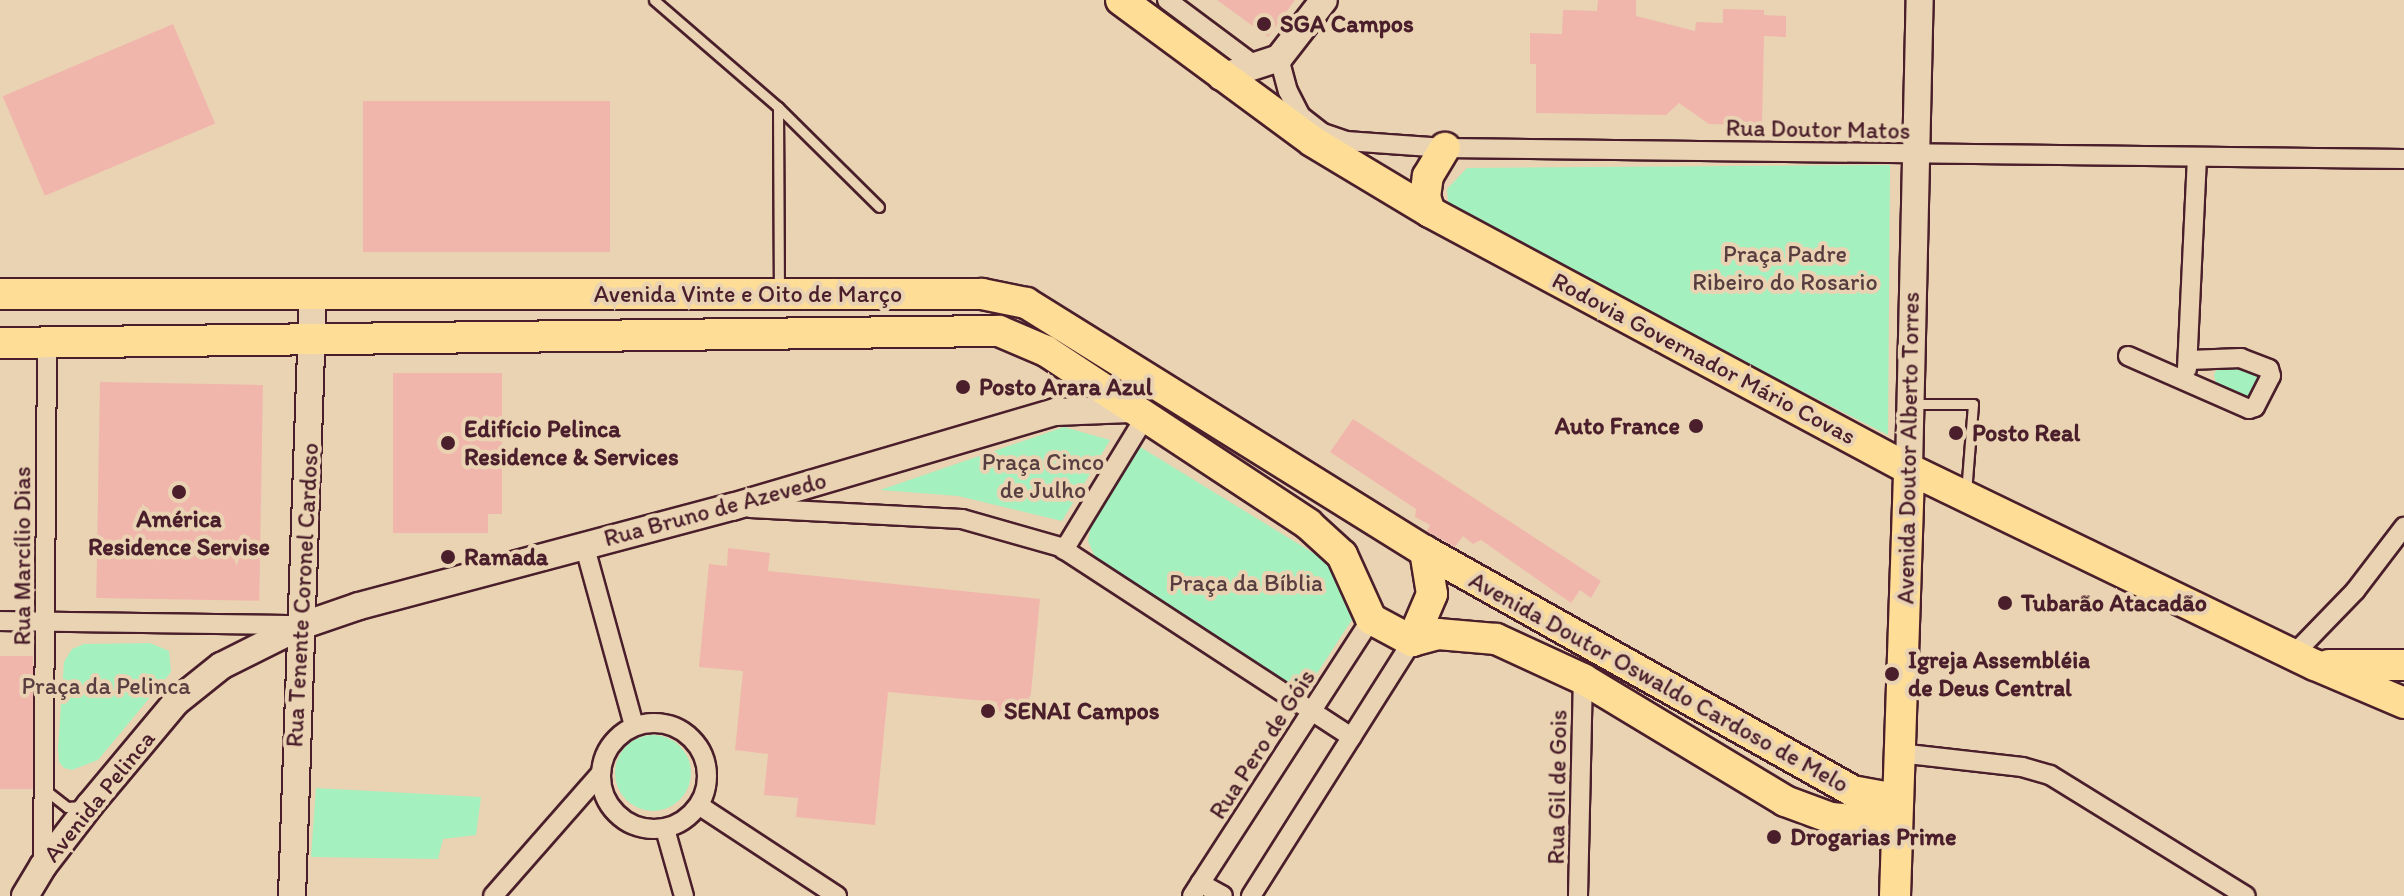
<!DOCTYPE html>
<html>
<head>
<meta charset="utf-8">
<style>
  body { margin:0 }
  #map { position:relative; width:2404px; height:896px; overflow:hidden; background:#ead3b3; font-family:Itim,sans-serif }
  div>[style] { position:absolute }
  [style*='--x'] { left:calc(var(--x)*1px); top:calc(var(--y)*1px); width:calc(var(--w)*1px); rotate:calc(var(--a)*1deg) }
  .green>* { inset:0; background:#a5f0bf }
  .round { border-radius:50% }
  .building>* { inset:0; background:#f0b6ab; transform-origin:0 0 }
  .roads { filter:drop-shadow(2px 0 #4a1f2b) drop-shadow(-2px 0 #4a1f2b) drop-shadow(0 2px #4a1f2b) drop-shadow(0 -2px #4a1f2b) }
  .service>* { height:9px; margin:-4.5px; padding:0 4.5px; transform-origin:4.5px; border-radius:4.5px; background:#ead3b3 }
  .minor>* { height:18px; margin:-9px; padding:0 9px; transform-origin:9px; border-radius:9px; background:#ead3b3 }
  .minor>.ring { margin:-9px; padding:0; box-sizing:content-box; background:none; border:18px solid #ead3b3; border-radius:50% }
  .secondary>* { height:26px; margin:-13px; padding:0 13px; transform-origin:13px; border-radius:13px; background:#ead3b3 }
  .primary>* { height:30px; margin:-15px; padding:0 15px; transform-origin:15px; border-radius:15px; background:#fedd96 }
  .trunk>* { height:30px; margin:-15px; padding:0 15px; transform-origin:15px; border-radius:15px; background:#fedd96 }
  .dots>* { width:22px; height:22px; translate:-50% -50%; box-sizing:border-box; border:4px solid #ead3b3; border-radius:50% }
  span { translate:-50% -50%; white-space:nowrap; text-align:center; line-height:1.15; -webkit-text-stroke:8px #ead3b3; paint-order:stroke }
  .poi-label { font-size:24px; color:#4a1f2b; font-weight:700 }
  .left { translate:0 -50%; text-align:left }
  .right { translate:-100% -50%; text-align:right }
  .street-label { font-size:24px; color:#4a1f2b }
  .park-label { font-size:24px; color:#583e41 }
</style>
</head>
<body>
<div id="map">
  <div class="green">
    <i style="clip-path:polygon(1890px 165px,1888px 435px,1449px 212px,1447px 189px,1467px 168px)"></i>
    <i style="clip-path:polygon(2240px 362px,2267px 375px,2251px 408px,2218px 393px,2214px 374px,2222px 363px)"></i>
    <i style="clip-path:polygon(1064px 427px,1110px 440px,1062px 521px,958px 496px,880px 490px)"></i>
    <i style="clip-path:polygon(1137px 445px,1323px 559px,1344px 587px,1353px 618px,1303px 695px,1095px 557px,1088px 541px,1091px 523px)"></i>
    <i style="clip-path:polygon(150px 643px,169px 651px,171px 672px,98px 760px,72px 770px,64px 768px,59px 762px,58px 749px,64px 662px,72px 649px,84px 644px)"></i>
    <i class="round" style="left:615px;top:735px;width:76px;height:76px"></i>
    <i style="clip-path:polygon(316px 788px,481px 797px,476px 835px,443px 839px,438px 859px,311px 857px)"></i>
  </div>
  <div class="building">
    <i style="clip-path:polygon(1217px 0,1295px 0,1268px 37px)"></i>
    <i style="clip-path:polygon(1598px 0,1636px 0,1636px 16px,1695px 31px,1696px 22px,1723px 23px,1723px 9px,1764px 10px,1764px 15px,1786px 16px,1786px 37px,1764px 36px,1762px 125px,1709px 124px,1679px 103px,1666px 115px,1536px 113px,1536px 64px,1530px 64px,1530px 33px,1562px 34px,1563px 10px,1597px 11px)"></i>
    <i style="left:173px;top:24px;width:108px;height:185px;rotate:67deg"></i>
    <i style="left:363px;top:101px;width:247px;height:151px"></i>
    <i style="clip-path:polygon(393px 373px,502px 373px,502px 514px,488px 514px,488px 533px,393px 533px)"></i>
    <i style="left:100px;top:382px;width:163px;height:216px;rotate:1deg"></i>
    <i style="clip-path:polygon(1353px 419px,1601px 581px,1591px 598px,1580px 590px,1571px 603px,1481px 540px,1473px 544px,1463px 536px,1455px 547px,1427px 531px,1430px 525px,1415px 517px,1416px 509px,1330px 452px)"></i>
    <i style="clip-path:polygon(728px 548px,770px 553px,768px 571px,1040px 599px,1029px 714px,996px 711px,997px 702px,888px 692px,875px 825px,796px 817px,798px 798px,764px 795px,768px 754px,735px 750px,743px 671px,699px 667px,709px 564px,727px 566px)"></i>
    <i style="left:33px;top:656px;width:133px;height:33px;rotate:90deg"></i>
  </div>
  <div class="roads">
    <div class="service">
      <i style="--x:654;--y:0;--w:164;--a:40.8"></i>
      <i style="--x:778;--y:107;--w:142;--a:44.7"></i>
      <i style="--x:778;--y:107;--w:182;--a:89.7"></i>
      <i style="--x:1912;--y:404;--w:61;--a:0"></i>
      <i style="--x:1973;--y:404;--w:88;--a:94.5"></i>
      <i style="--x:44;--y:789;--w:29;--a:38"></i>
      <i style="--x:67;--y:807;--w:15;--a:-4"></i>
    </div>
    <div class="minor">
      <i style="--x:1167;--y:0;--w:112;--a:36.7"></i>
      <i style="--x:1279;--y:58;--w:34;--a:75"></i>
      <i style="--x:1288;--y:91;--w:28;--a:63"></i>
      <i style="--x:1301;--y:116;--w:28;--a:38"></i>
      <i style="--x:1323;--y:133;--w:24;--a:19"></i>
      <i style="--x:1346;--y:141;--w:99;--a:4"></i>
      <i style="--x:1445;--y:148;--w:959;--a:0.66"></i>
      <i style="--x:2128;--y:356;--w:132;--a:23.7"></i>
      <i style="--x:2249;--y:409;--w:6;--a:-18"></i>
      <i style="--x:2255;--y:407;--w:35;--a:-63"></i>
      <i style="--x:2271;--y:376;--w:7;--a:-106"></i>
      <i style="--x:2269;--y:369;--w:30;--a:-159"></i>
      <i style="--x:2241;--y:358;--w:52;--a:177.8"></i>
      <i style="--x:2187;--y:369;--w:212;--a:-87.3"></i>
      <i style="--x:750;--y:508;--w:212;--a:3"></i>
      <i style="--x:962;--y:519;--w:102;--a:15.9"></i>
      <i style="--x:1060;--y:547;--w:348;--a:33.1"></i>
      <i style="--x:584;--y:544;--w:189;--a:74.6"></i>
      <i style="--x:1064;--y:550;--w:153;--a:-58.6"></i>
      <i style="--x:0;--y:621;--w:297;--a:0.8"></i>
      <i style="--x:2294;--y:654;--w:88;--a:-45.9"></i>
      <i style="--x:2355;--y:591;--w:81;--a:-52.6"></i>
      <i class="ring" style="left:601px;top:723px;width:88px;height:88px"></i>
      <i style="--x:1899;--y:753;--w:124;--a:6.5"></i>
      <i style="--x:2022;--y:767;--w:29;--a:16"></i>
      <i style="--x:2050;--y:775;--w:230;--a:31.7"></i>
      <i style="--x:700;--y:806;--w:164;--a:33.3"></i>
      <i style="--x:665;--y:829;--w:70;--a:74.2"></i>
      <i style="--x:43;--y:866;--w:523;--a:-89.56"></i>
      <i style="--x:1200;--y:883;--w:26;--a:29"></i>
      <i style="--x:493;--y:896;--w:162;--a:-48.7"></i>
      <i style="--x:1192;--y:896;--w:330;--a:-57.1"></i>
      <i style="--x:1251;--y:896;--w:302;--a:-57.7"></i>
      <i style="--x:1578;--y:896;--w:217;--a:-88.7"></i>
    </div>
    <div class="secondary">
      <i style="--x:1221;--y:77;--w:61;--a:-18.1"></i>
      <i style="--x:1279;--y:58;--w:73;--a:-52.2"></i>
      <i style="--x:1909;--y:469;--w:469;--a:-88.7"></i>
      <i style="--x:25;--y:896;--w:35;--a:-59"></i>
      <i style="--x:43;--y:866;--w:77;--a:-52.4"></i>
      <i style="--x:90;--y:805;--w:134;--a:-50.1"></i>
      <i style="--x:176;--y:702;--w:58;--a:-38.7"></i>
      <i style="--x:221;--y:666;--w:89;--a:-26.6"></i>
      <i style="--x:301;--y:626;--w:61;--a:-19"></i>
      <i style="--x:359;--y:606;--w:386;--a:-14.9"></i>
      <i style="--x:732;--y:507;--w:337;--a:-16.4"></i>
      <i style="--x:1055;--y:412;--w:75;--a:-2.3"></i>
      <i style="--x:292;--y:896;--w:601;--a:-88"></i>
    </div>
    <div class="primary">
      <i style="--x:0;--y:294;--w:982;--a:0"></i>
      <i style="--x:982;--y:294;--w:45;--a:11.6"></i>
      <i style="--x:1026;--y:303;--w:470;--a:31.9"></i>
      <i style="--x:1425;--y:551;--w:490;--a:29.3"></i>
      <i style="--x:1852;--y:791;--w:45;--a:10.3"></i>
      <i style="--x:0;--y:343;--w:999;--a:-0.69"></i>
      <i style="--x:999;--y:331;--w:51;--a:23.1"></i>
      <i style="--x:1046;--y:351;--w:314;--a:33.4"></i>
      <i style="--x:1308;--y:524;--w:46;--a:42.4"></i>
      <i style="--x:1342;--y:555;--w:70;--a:65.6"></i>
      <i style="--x:1371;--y:619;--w:47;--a:28.2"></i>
      <i style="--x:1412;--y:641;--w:27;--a:-15"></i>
      <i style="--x:1438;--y:634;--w:58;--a:4.9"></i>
      <i style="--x:1496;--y:639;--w:96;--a:24.7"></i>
      <i style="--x:1583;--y:679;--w:236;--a:31.1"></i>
      <i style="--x:1785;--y:801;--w:49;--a:20.3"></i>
      <i style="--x:1831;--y:818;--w:33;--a:5"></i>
      <i style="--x:1864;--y:821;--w:32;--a:-9"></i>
      <i style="--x:1412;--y:641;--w:51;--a:-66.9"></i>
      <i style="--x:1432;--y:594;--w:44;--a:-99.2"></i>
      <i style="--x:1895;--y:896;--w:427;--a:-88.1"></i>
    </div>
    <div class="trunk">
      <i style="--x:1121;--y:0;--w:237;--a:36.4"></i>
      <i style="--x:1312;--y:141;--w:138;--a:31"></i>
      <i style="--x:1430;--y:212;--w:544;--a:28.22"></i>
      <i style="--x:1909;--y:469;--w:451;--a:25.8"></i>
      <i style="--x:2315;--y:665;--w:97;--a:23.1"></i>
      <i style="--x:1430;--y:212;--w:16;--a:-108"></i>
      <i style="--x:1425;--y:197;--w:21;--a:-82"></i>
      <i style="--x:1428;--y:176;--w:33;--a:-59"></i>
      <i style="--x:2329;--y:665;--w:75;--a:0"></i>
    </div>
  </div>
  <div class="dots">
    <i style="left:1264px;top:24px;background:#4a1f2b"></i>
    <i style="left:963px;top:387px;background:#4a1f2b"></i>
    <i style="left:1696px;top:426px;background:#4a1f2b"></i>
    <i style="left:1956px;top:433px;background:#4a1f2b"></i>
    <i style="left:448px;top:443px;background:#4a1f2b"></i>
    <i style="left:179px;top:492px;background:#4a1f2b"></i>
    <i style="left:448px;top:557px;background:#4a1f2b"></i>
    <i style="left:2005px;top:603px;background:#4a1f2b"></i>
    <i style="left:1892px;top:674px;background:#4a1f2b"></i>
    <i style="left:988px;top:711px;background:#4a1f2b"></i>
    <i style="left:1774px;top:837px;background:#4a1f2b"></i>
  </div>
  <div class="poi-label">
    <span class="left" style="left:1280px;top:24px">SGA Campos</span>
    <span class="left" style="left:979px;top:387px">Posto Arara Azul</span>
    <span class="right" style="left:1680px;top:426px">Auto France</span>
    <span class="left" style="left:464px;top:443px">Edifício Pelinca<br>Residence &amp; Services</span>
    <span class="left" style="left:1972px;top:433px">Posto Real</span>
    <span style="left:179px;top:533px">América<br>Residence Servise</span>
    <span class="left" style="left:464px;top:557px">Ramada</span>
    <span class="left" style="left:2021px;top:603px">Tubarão Atacadão</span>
    <span class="left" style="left:1908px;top:674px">Igreja Assembléia<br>de Deus Central</span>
    <span class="left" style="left:1004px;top:711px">SENAI Campos</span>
    <span class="left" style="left:1790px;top:837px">Drogarias Prime</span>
  </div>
  <div class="street-label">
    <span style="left:1818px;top:129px;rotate:1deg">Rua Doutor Matos</span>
    <span style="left:748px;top:294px">Avenida Vinte e Oito de Março</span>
    <span style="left:1704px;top:358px;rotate:28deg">Rodovia Governador Mário Covas</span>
    <span style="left:1908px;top:448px;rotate:-89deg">Avenida Doutor Alberto Torres</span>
    <span style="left:715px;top:509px;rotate:-15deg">Rua Bruno de Azevedo</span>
    <span style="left:22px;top:556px;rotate:-90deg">Rua Marcílio Dias</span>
    <span style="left:302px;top:595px;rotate:-87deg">Rua Tenente Coronel Cardoso</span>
    <span style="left:1659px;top:682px;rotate:29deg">Avenida Doutor Oswaldo Cardoso de Melo</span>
    <span style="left:1262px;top:744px;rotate:-57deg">Rua Pero de Góis</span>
    <span style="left:1557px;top:787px;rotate:-89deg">Rua Gil de Gois</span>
    <span style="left:99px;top:796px;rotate:-51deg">Avenida Pelinca</span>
  </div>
  <div class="park-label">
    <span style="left:1785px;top:268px">Praça Padre<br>Ribeiro do Rosario</span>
    <span style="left:1043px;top:476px">Praça Cinco<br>de Julho</span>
    <span style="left:1246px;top:583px">Praça da Bíblia</span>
    <span style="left:106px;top:686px">Praça da Pelinca</span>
  </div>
</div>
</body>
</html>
